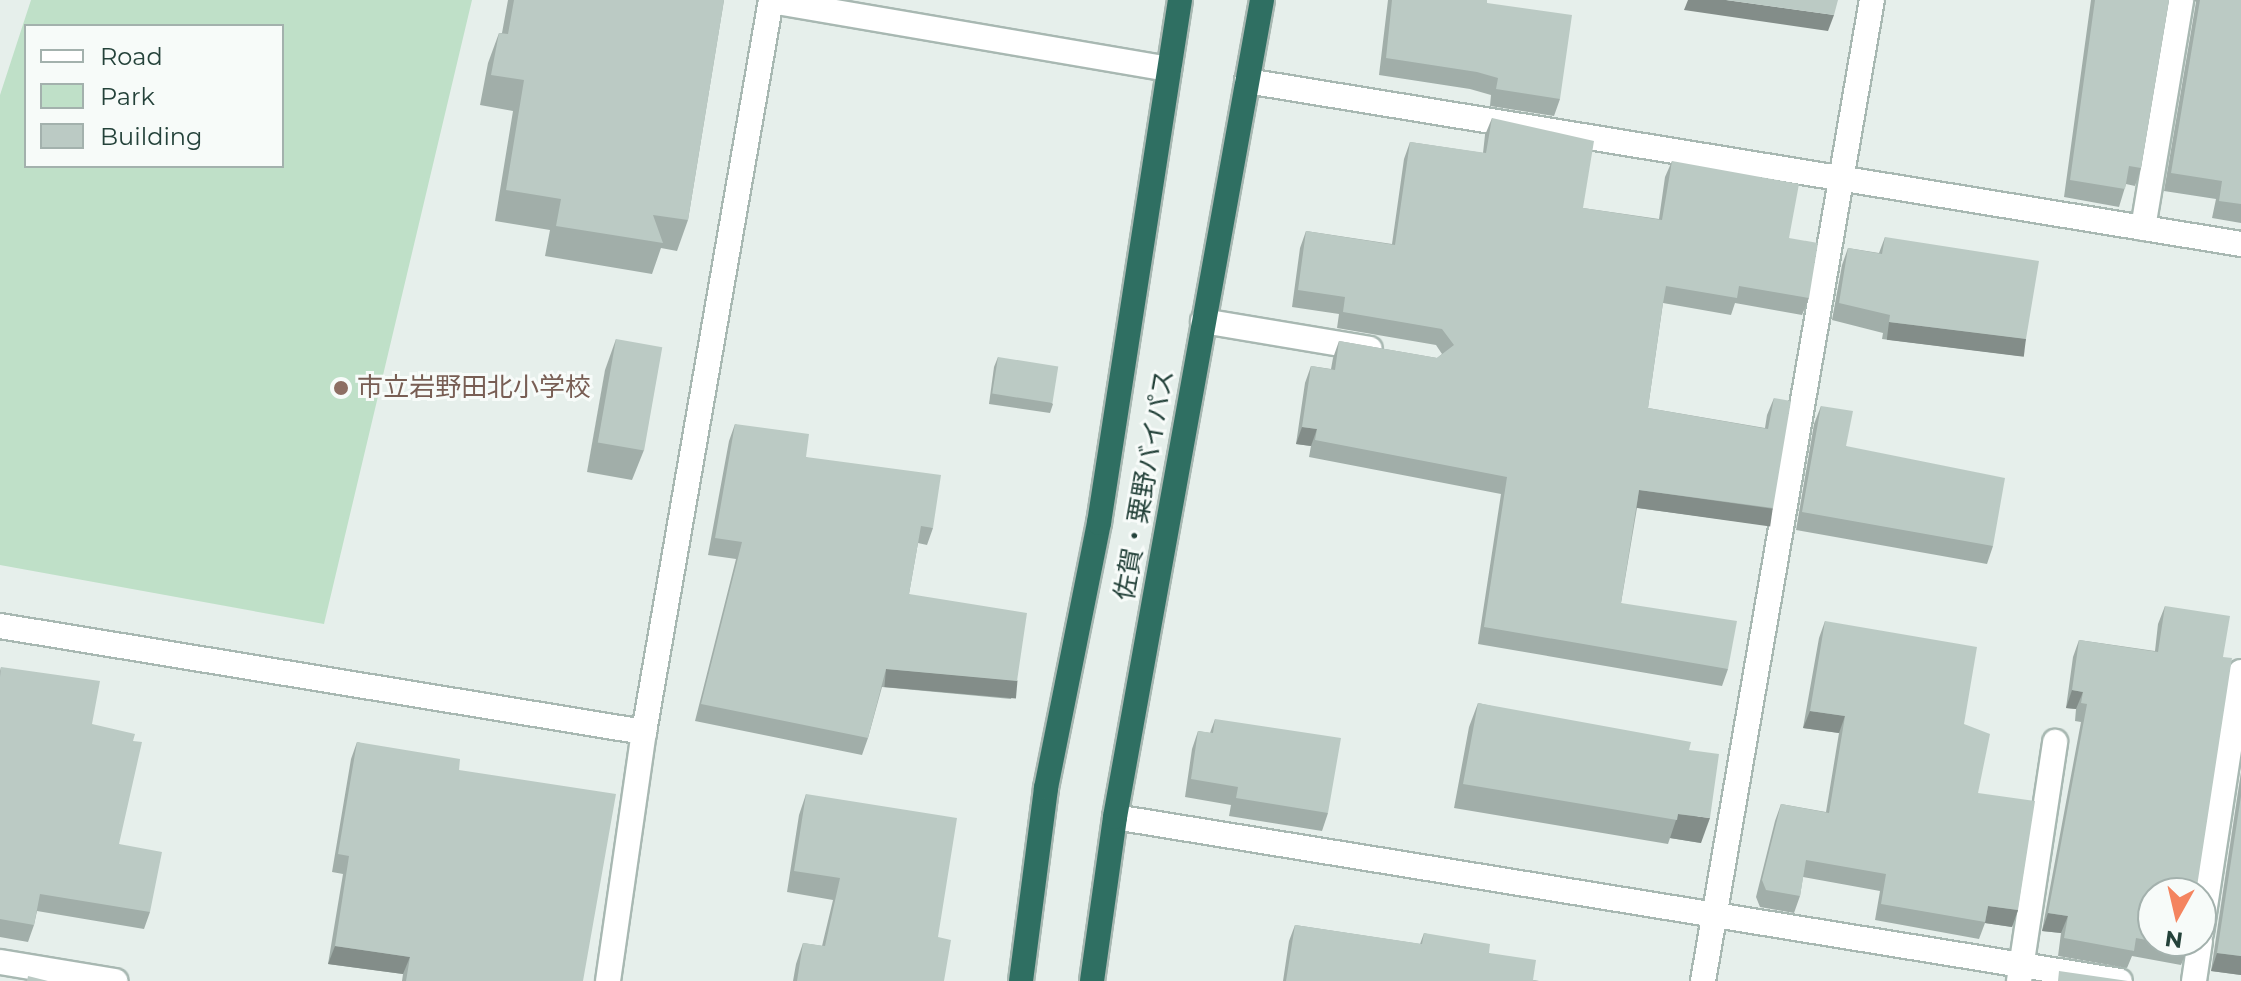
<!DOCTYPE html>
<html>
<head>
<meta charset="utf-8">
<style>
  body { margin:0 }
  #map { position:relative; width:2241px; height:981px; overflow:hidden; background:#e6efeb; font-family:Montserrat,"Noto Sans JP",sans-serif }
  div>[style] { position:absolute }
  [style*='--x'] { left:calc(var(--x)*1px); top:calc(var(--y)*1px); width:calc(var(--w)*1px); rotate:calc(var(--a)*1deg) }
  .green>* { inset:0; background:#bfe0c8 }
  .roads { filter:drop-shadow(2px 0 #a8b8b2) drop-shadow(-2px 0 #a8b8b2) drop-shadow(0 2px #a8b8b2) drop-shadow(0 -2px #a8b8b2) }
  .street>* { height:24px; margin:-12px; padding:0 12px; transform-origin:12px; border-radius:12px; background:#fff }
  .highway>* { height:24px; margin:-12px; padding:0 12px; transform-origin:12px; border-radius:12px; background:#2f6f62 }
  .wall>* { inset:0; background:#a1aea9 }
  .shaded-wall>* { inset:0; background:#838d89; transform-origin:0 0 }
  .building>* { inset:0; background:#bbcac4; transform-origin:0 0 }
  .dots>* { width:22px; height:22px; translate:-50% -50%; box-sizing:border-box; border:4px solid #f7fbf9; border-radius:50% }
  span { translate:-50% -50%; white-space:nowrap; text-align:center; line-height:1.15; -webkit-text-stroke:6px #f7fbf9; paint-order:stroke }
  .education-label { font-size:26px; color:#785e54 }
  .left { translate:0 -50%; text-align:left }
  .street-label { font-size:26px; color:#24423a }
  .legend { position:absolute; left:24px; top:24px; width:260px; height:144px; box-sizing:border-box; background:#f7fbf9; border:2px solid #a3b1ad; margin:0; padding:10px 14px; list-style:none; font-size:24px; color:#24423a }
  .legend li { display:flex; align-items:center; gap:16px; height:40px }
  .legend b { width:40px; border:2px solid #a3b1ad }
  .north { position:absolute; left:2137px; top:877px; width:80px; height:80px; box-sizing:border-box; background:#f7fbf9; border:2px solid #a3b1ad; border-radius:50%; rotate:188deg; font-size:22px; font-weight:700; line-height:32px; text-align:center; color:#24423a }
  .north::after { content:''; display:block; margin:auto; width:28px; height:36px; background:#f4845f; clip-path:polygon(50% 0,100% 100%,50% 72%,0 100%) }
</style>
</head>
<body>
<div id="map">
  <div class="green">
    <i style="clip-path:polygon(evenodd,31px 0,472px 0,324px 624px,0 565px,0 95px,31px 0,26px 26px,282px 26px,282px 166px,26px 166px,26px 26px)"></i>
  </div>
  <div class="roads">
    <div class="street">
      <i style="--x:771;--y:1;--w:404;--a:9.7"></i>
      <i style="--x:1247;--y:81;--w:1007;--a:9.31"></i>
      <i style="--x:2143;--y:228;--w:231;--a:-80.5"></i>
      <i style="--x:1203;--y:321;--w:169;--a:9.5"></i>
      <i style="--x:0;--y:626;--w:653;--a:9.35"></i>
      <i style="--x:1115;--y:817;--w:1018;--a:9.27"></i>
      <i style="--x:2201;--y:933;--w:264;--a:-81.3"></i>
      <i style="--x:0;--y:962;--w:117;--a:9.4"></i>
      <i style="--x:608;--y:981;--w:252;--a:-81.8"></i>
      <i style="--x:644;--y:732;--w:743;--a:-80.16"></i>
      <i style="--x:1703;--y:981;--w:995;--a:-80.23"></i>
      <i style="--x:2019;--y:981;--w:242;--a:-81.4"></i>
      <i style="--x:2194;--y:981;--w:40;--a:-81.5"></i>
    </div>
    <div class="highway">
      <i style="--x:1021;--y:981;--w:195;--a:-82.6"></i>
      <i style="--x:1046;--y:788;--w:270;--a:-78.7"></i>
      <i style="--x:1099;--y:523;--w:529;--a:-81.2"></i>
      <i style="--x:1092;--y:981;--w:166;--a:-82"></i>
      <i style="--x:1115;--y:817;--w:830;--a:-79.8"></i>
    </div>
  </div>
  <div class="wall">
    <i style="clip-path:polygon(508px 0,724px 0,688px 220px,677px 251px,661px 248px,652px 274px,545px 256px,550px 230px,495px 221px,513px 111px,480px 105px,488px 63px,499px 33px,502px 33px)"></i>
    <i style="clip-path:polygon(1388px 0,1487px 0,1487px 3px,1560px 99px,1554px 116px,1490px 106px,1491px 95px,1470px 89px,1379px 75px)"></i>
    <i style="clip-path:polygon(2091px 0,2169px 0,2141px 168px,2135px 186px,2126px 184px,2119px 207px,2064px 197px)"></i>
    <i style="clip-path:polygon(2194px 0,2241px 0,2241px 223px,2212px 218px,2216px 199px,2164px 191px,2196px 2px)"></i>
    <i style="clip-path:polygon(1492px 118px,1583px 208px,1659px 219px,1665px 177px,1672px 161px,1789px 238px,1809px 298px,1802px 315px,1735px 303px,1731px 315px,1663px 303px,1648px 408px,1765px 428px,1767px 415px,1774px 398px,1773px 508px,1766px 525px,1637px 508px,1621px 603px,1728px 669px,1722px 686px,1478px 644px,1501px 494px,1309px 457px,1311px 446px,1296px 444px,1305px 383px,1311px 366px,1331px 369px,1333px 358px,1339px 341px,1437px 358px,1442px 354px,1436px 345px,1337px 328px,1339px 314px,1292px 307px,1300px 248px,1306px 231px,1392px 244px,1404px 159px,1410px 142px,1483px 153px,1485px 135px)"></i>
    <i style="clip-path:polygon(1885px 237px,2026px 339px,2020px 356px,1882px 339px,1883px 333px,1832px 320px,1842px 265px,1848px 248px,1879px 253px)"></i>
    <i style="clip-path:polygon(616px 339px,644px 450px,632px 480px,587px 472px,605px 370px)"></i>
    <i style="clip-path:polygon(998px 357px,1053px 404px,1050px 413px,989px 404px,994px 367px)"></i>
    <i style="clip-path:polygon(1821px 406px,1846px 446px,1993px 546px,1987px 564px,1796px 530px,1814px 424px)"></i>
    <i style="clip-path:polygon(735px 424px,806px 457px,933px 528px,927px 545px,918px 543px,909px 594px,1017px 681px,1011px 699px,882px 687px,868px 738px,862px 755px,695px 721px,736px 559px,708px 555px,729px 441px)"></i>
    <i style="clip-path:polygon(2165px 606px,2223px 657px,2188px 948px,2181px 965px,2132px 956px,2127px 968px,2058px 956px,2061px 933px,2042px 931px,2081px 722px,2075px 721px,2076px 709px,2066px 708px,2073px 657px,2079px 640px,2155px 651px,2158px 624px)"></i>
    <i style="clip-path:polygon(1825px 621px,1964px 724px,1978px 793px,2018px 910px,2012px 927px,1985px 923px,1979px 939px,1875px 920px,1880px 891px,1803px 877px,1800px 896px,1794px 913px,1760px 907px,1756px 897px,1775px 821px,1781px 804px,1826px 812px,1839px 733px,1803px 728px,1819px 638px)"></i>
    <i style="clip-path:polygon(1px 667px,92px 724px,119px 844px,150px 912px,144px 929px,37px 911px,34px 925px,28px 942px,0 937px,0 671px)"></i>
    <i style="clip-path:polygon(1478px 703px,1689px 750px,1701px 843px,1670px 838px,1668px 844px,1454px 808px,1469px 727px)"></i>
    <i style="clip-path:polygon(1215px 719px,1328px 813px,1322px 831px,1229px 816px,1231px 805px,1185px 797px,1192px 749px,1198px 731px,1210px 733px)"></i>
    <i style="clip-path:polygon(357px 742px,459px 770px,583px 981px,402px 981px,403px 974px,328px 964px,343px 874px,332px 872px,351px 759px)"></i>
    <i style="clip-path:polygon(2241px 772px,2241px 975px,2211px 971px)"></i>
    <i style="clip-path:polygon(806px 794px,938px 937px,944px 981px,793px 981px,796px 964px,803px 943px,822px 946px,833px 900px,787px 892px,799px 815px)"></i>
    <i style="clip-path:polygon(1295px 925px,1420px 944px,1424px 933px,1489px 953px,1533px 980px,1539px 981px,1283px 981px,1289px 941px)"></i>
  </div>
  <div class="shaded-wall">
    <i style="clip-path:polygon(1688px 0,1726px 0,1834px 15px,1828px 31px,1684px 10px)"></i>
    <i style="left:1889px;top:322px;width:138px;height:18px;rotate:7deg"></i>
    <i style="clip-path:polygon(1302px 427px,1317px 429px,1311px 446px,1296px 444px)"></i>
    <i style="left:1639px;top:490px;width:135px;height:18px;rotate:8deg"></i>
    <i style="left:886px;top:669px;width:132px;height:18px;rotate:5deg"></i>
    <i style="clip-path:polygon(2072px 690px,2083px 692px,2076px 709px,2066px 708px)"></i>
    <i style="clip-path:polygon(1810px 711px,1845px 716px,1839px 733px,1803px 728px)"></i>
    <i style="clip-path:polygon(1678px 814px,1710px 818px,1701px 843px,1670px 838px)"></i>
    <i style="clip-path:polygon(1988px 906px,2018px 910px,2012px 927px,1985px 923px)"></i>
    <i style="clip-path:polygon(2048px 913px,2068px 916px,2061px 933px,2042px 931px)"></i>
    <i style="clip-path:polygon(335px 946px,410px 957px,403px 974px,328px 964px)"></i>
    <i style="clip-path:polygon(2217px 953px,2241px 956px,2241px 975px,2211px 971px)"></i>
  </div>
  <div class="building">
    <i style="clip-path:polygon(514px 0,724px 0,688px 220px,653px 215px,663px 243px,556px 226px,561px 199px,506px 190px,524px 80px,491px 75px,499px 33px,508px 34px)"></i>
    <i style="clip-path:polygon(1392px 0,1487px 0,1487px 3px,1572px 15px,1560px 99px,1496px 89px,1498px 78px,1477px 72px,1386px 58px)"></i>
    <i style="clip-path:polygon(1726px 0,1838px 0,1834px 15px)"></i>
    <i style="clip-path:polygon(2095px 0,2169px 0,2141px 168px,2129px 166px,2125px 189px,2070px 180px)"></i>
    <i style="clip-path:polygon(2200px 0,2241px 0,2241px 204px,2219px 201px,2222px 181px,2171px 173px)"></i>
    <i style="clip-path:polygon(1492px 118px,1594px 141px,1583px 208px,1662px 220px,1672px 161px,1799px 184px,1789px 238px,1818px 243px,1809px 298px,1739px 286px,1737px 298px,1666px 286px,1662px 309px,1648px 408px,1768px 429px,1774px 398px,1791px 401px,1773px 508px,1639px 490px,1621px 603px,1737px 621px,1728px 669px,1484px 627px,1507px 477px,1315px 440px,1317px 429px,1302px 427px,1311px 366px,1335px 370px,1339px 341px,1437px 358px,1454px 345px,1442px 329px,1343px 312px,1345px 297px,1298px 290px,1306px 231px,1395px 245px,1410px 142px,1486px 153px)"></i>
    <i style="clip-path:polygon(1885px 237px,2039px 261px,2026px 339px,1889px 322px,1890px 315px,1839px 303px,1848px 248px,1882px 254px)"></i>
    <i style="left:616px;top:339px;width:47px;height:105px;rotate:10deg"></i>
    <i style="left:998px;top:357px;width:61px;height:37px;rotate:9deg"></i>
    <i style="clip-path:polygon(1821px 406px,1853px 411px,1846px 446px,2005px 478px,1993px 546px,1802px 512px)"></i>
    <i style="clip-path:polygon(735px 424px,809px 434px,806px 457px,941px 475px,933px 528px,921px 526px,909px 594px,1027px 613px,1017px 681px,886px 669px,868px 738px,701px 704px,742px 542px,715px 538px)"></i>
    <i style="clip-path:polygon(2165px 606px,2230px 616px,2223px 657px,2232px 658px,2196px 893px,2153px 893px,2153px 941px,2189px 941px,2188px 948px,2136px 938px,2134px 951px,2064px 938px,2068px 916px,2048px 913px,2087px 704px,2081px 703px,2083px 692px,2072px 690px,2079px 640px,2158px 652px)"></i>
    <i style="clip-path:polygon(1825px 621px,1977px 647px,1964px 724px,1990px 734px,1978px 793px,2035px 801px,2018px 910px,1988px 906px,1985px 922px,1881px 904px,1886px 874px,1806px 860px,1800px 896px,1766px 890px,1762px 880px,1781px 804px,1829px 813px,1845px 716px,1810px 711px)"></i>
    <i style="clip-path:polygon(1px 667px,100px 681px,92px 724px,135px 734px,133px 741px,142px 742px,119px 844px,162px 852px,150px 912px,40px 894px,34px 925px,0 919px,0 677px)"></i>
    <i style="clip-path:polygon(1478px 703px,1691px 742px,1689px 750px,1719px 754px,1710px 818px,1678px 814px,1677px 820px,1463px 784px)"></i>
    <i style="clip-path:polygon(1215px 719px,1341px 738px,1328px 813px,1236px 798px,1238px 787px,1191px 779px,1198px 731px,1213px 733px)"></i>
    <i style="clip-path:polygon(357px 742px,460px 759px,459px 770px,616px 794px,583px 981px,406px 981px,410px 957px,335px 946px,349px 856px,338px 854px)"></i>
    <i style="clip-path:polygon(806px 794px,957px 818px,938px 937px,951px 940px,944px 981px,797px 981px,803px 943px,825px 946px,840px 878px,794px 871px)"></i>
    <i style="clip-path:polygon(2241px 796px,2241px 956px,2217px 953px)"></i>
    <i style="clip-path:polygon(1295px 925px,1422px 944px,1424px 933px,1490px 944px,1489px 953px,1536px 960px,1533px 980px,1539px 981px,1286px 981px)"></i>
    <i style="clip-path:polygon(2059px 971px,2128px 981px,2058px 981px)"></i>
    <i style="clip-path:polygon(28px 976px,48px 981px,27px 981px)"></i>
  </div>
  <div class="dots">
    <i style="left:341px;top:388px;background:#8d6e63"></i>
  </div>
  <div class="education-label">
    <span class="left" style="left:357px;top:388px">市立岩野田北小学校</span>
  </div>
  <div class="street-label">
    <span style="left:1145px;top:485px;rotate:-80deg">佐賀・粟野バイパス</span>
  </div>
  <ul class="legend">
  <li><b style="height:10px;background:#fff"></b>Road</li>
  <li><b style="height:22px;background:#bfe0c8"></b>Park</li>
  <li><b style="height:22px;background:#bbcac4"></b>Building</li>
  </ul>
  <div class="north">N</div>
</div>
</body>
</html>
